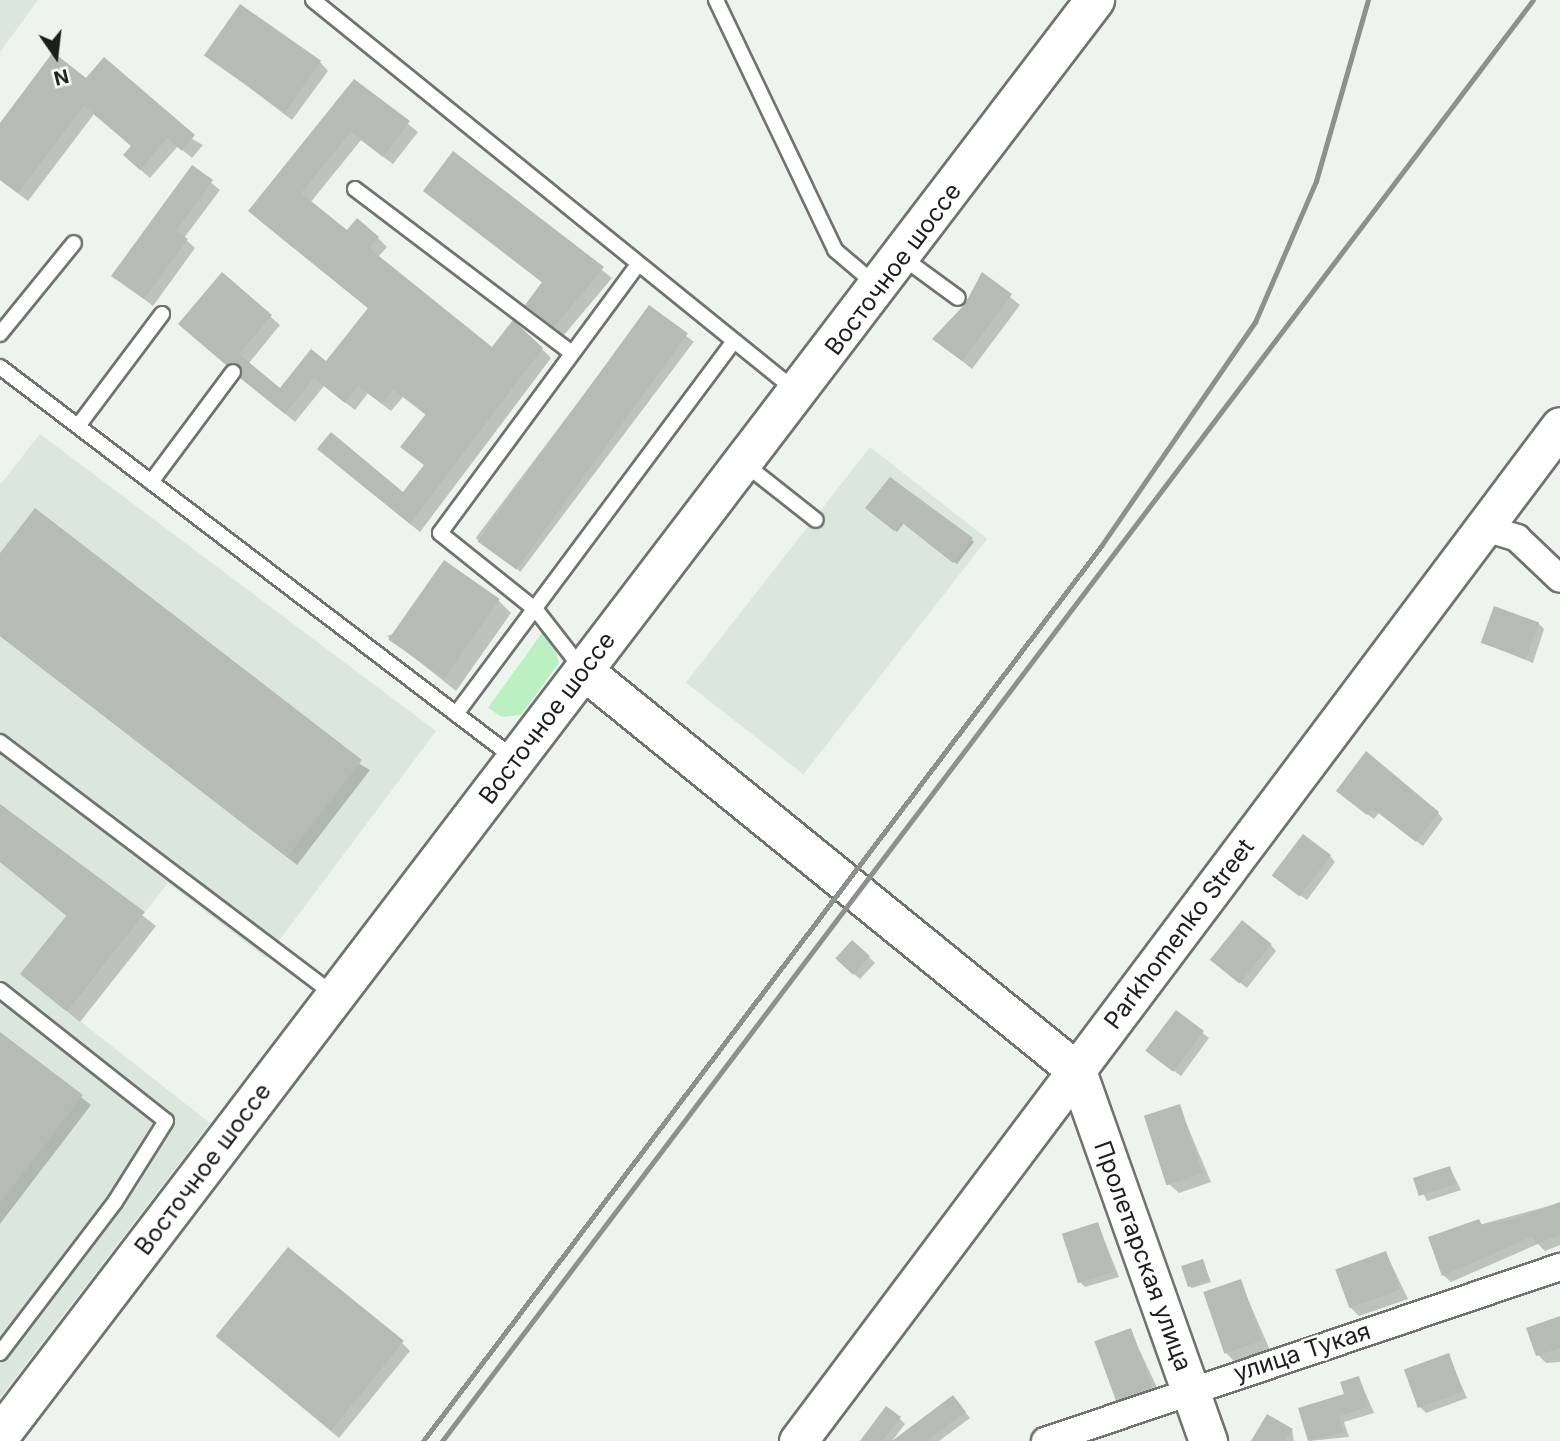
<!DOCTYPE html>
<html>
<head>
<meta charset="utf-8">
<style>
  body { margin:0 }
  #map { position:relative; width:1560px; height:1441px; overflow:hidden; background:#edf3ed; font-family:Inter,sans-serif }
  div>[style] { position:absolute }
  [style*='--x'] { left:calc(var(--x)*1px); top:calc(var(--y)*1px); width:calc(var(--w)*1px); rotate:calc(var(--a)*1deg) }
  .built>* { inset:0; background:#dbe7dc; transform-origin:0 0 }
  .green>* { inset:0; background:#baf0c2 }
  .shadow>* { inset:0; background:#0003; transform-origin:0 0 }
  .building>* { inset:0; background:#b6bbb6; transform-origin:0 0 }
  .roads { filter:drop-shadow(2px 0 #6f746f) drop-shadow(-2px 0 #6f746f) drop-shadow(0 2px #6f746f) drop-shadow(0 -2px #6f746f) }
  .service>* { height:14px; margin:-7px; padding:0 7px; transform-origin:7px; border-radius:7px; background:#fff }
  .minor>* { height:26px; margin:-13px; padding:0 13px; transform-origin:13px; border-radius:13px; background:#fff }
  .secondary>* { height:37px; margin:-18.5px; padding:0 18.5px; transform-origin:18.5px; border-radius:18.5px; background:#fff }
  .primary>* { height:38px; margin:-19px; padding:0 19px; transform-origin:19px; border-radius:19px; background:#fff }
  .rail>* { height:5px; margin:-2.5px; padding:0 2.5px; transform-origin:2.5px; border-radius:2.5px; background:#8d918d }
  span { translate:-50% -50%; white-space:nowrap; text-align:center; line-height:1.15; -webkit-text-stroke:5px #fff; paint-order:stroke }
  .street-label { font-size:24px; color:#1c1e1c }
  .north { position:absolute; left:21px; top:21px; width:70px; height:70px; -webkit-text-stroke:5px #fff; paint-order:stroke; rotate:166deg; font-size:19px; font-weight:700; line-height:28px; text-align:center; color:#1c1e1c }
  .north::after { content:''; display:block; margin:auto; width:24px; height:32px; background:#1c1e1c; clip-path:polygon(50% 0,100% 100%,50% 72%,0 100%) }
</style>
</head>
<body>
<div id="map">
  <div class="built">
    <i style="clip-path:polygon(0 0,38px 0,0 52px)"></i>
    <i style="clip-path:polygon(40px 434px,436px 731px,266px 958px,168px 883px,67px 1011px,210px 1123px,0 1398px,0 485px)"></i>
    <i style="left:870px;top:447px;width:149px;height:299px;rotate:38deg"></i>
  </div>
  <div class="green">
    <i style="clip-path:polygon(542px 633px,553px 641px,559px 663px,521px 715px,502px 717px,488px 708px)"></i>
  </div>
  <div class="shadow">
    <i style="clip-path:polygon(205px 54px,320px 62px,328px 71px,292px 120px)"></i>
    <i style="clip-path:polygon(87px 80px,203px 145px,192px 158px,178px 146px,150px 178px,134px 164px,133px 146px,94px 114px,28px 201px,0 180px,0 126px)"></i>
    <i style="clip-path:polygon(354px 81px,418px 132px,393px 164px,361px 140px,310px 203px,348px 232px,378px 238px,387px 247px,378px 257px,492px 349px,542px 349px,551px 358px,420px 532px,329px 458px,403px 495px,426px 466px,412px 455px,427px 416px,403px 397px,391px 411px,368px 393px,355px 410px,324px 386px,295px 422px,189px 333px,222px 275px,280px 325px,248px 364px,281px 390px,327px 364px,369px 309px,259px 220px)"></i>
    <i style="clip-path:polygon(454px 153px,612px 278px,564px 335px,527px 305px,543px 283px,425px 191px)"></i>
    <i style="clip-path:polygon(193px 168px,220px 190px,184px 238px,195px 248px,153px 306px,113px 275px)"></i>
    <i style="clip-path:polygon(983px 275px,1020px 305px,972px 369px,935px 339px,967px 305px)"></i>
    <i style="left:649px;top:308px;width:56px;height:288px;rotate:37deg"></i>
    <i style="clip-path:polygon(870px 511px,972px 540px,974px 542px,957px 564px,904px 523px,897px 532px)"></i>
    <i style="clip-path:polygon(0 556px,370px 770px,297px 865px,0 636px)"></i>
    <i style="clip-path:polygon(498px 600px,511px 613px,456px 691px,387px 636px)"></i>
    <i style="clip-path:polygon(1538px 623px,1544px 629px,1533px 663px,1484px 643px)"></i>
    <i style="clip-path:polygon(1344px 797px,1438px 813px,1443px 819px,1423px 846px,1379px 813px,1374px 819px)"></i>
    <i style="clip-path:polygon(0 804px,156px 926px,80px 1022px,22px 974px,68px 917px,0 862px)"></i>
    <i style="clip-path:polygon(1330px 856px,1335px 862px,1307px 900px,1281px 881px)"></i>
    <i style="clip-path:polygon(853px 942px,875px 963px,860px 979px,843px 965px)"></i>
    <i style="clip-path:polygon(1271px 945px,1276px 951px,1247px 988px,1219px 966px)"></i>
    <i style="clip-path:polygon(1176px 1012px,1209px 1038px,1181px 1076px,1154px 1056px)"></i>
    <i style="clip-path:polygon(0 1034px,91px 1105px,0 1224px)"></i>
    <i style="clip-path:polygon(1179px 1106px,1211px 1182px,1179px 1193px,1169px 1184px)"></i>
    <i style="clip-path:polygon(1450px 1168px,1461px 1190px,1427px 1201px,1416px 1179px)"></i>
    <i style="clip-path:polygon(1560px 1203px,1560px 1245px,1545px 1251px,1538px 1244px,1451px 1282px,1443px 1275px,1430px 1238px)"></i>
    <i style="clip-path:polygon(1098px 1224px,1119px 1277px,1085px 1287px,1079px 1281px)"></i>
    <i style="clip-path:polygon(1386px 1253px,1408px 1299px,1359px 1316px,1350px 1307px)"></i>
    <i style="clip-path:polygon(1203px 1262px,1211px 1282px,1192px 1288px,1189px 1286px)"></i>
    <i style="clip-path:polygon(1240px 1281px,1270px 1350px,1235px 1362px,1226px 1353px)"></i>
    <i style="clip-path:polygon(1560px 1318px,1560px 1362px,1546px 1363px,1538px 1355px)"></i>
    <i style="clip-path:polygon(1130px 1330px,1161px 1396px,1127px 1409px,1118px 1399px)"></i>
    <i style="clip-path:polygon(401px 1342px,410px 1351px,339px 1438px,226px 1344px)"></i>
    <i style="clip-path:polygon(1448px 1355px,1467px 1398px,1426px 1413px,1420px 1407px)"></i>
    <i style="clip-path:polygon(1359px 1378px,1374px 1413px,1344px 1422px,1349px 1437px,1310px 1441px,1300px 1410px,1346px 1395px)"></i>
    <i style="clip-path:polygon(959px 1404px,970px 1418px,939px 1441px,915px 1441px)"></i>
    <i style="clip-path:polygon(899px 1418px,905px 1424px,892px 1441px,867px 1441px)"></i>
    <i style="clip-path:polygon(1292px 1430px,1294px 1441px,1256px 1441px)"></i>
  </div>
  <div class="building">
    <i style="left:240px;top:4px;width:99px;height:63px;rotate:35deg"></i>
    <i style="clip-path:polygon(53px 52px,86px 78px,104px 57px,195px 135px,182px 151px,167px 138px,140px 170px,123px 155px,131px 146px,84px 106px,18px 193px,0 180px,0 123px)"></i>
    <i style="clip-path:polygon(354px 79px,410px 121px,383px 157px,351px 132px,301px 193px,347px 230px,357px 218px,379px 237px,369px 248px,492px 347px,513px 320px,543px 348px,410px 524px,317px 449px,331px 432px,403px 492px,424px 465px,400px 447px,426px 414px,393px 389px,382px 404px,358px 386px,345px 403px,314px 378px,285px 414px,240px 378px,239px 365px,226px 365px,178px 324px,222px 272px,272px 315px,239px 354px,280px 388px,311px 349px,326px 361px,368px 308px,248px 211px)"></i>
    <i style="clip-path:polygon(453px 151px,604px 267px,554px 327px,525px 305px,542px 282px,423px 191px)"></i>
    <i style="clip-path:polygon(192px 165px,213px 180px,176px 231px,188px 239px,144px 299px,111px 276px)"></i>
    <i style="clip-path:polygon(982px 272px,1012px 294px,962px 361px,932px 339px,965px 304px)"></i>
    <i style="left:649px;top:305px;width:48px;height:292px;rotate:36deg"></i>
    <i style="clip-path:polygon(890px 477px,973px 538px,953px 563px,901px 522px,894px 531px,865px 508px)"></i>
    <i style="clip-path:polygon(35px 508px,362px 760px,287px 857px,0 636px,0 553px)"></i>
    <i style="left:444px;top:560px;width:68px;height:97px;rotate:35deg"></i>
    <i style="left:1494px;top:606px;width:48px;height:39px;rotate:20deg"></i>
    <i style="clip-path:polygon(1366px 751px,1439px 812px,1416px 842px,1372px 808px,1367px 815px,1336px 791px)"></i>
    <i style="clip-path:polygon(0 804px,145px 912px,66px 1011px,20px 974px,67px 915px,0 862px)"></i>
    <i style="left:1303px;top:834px;width:35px;height:52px;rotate:37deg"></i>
    <i style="left:1242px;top:920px;width:38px;height:51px;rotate:39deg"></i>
    <i style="left:852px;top:940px;width:24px;height:25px;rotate:42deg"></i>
    <i style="left:1176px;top:1010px;width:35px;height:51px;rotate:37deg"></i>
    <i style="clip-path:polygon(0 1032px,83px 1095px,0 1203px)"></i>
    <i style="left:1180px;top:1104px;width:73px;height:38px;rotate:72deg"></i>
    <i style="left:1450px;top:1166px;width:19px;height:39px;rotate:72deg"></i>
    <i style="clip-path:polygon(1560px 1202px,1560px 1235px,1536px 1244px,1533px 1236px,1442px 1276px,1428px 1237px,1479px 1219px,1482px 1225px,1514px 1219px)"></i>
    <i style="left:1098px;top:1222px;width:52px;height:38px;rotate:72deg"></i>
    <i style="left:288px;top:1247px;width:149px;height:115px;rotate:39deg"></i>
    <i style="left:1386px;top:1251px;width:41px;height:54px;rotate:70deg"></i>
    <i style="left:1203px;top:1259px;width:22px;height:23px;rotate:72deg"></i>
    <i style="left:1241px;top:1279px;width:65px;height:40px;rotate:71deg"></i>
    <i style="clip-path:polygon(1560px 1316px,1560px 1348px,1536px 1356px,1526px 1328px)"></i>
    <i style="left:1131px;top:1328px;width:63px;height:39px;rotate:70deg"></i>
    <i style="left:1449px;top:1353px;width:41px;height:48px;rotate:70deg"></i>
    <i style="clip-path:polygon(1359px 1376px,1369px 1407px,1339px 1416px,1344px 1432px,1308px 1441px,1298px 1408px,1344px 1394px,1340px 1382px)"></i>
    <i style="clip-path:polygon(953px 1395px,966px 1412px,926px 1441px,892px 1441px)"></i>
    <i style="clip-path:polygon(886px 1406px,901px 1417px,882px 1441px,860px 1441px)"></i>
    <i style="clip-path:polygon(1267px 1414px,1293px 1429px,1285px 1441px,1251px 1441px)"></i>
  </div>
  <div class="roads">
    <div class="service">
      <i style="--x:313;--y:0;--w:620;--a:38.98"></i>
      <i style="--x:716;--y:0;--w:277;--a:64.5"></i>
      <i style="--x:835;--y:250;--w:52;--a:40.4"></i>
      <i style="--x:355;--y:189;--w:272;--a:37.1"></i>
      <i style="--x:902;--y:257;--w:69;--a:36.2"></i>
      <i style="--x:0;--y:334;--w:117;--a:-50.9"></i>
      <i style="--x:0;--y:367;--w:646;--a:37.26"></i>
      <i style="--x:78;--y:426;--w:140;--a:-53.1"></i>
      <i style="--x:745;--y:464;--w:90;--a:38.3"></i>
      <i style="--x:151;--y:482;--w:137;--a:-53.3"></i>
      <i style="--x:582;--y:669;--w:75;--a:-127.9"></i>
      <i style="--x:536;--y:610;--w:123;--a:-141.3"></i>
      <i style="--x:440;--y:533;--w:334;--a:-53.6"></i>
      <i style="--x:456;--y:714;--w:465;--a:-53.3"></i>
      <i style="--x:0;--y:742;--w:419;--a:37.1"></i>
      <i style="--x:0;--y:990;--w:211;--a:38.3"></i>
      <i style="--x:166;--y:1121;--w:96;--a:122.2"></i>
      <i style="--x:115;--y:1202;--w:190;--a:127.3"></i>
    </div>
    <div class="minor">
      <i style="--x:1482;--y:527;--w:37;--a:17"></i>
      <i style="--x:1517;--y:538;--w:59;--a:43.6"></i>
      <i style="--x:1045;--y:1441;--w:544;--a:-18.67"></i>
    </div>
    <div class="secondary">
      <i style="--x:583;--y:670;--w:636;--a:39.07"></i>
      <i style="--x:1077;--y:1071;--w:393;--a:70.5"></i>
      <i style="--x:798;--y:1441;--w:1269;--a:-53.1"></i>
    </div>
    <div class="primary">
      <i style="--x:0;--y:1436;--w:1806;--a:-52.67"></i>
    </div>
  </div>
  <div class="rail">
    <i style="--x:423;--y:1441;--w:1123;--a:-52.85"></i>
    <i style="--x:1101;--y:546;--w:272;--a:-55.5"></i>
    <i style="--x:1255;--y:322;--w:154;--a:-66.6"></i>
    <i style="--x:1316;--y:181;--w:188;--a:-74"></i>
    <i style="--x:442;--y:1441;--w:1807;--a:-52.87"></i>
  </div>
  <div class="street-label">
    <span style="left:893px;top:269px;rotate:-53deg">Восточное шоссе</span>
    <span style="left:547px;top:718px;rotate:-53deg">Восточное шоссе</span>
    <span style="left:1179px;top:934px;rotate:-53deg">Parkhomenko Street</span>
    <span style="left:203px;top:1169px;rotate:-53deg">Восточное шоссе</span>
    <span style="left:1143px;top:1256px;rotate:70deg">Пролетарская улица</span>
    <span style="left:1302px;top:1352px;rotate:-18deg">улица Тукая</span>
  </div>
  <div class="north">N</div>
</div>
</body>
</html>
